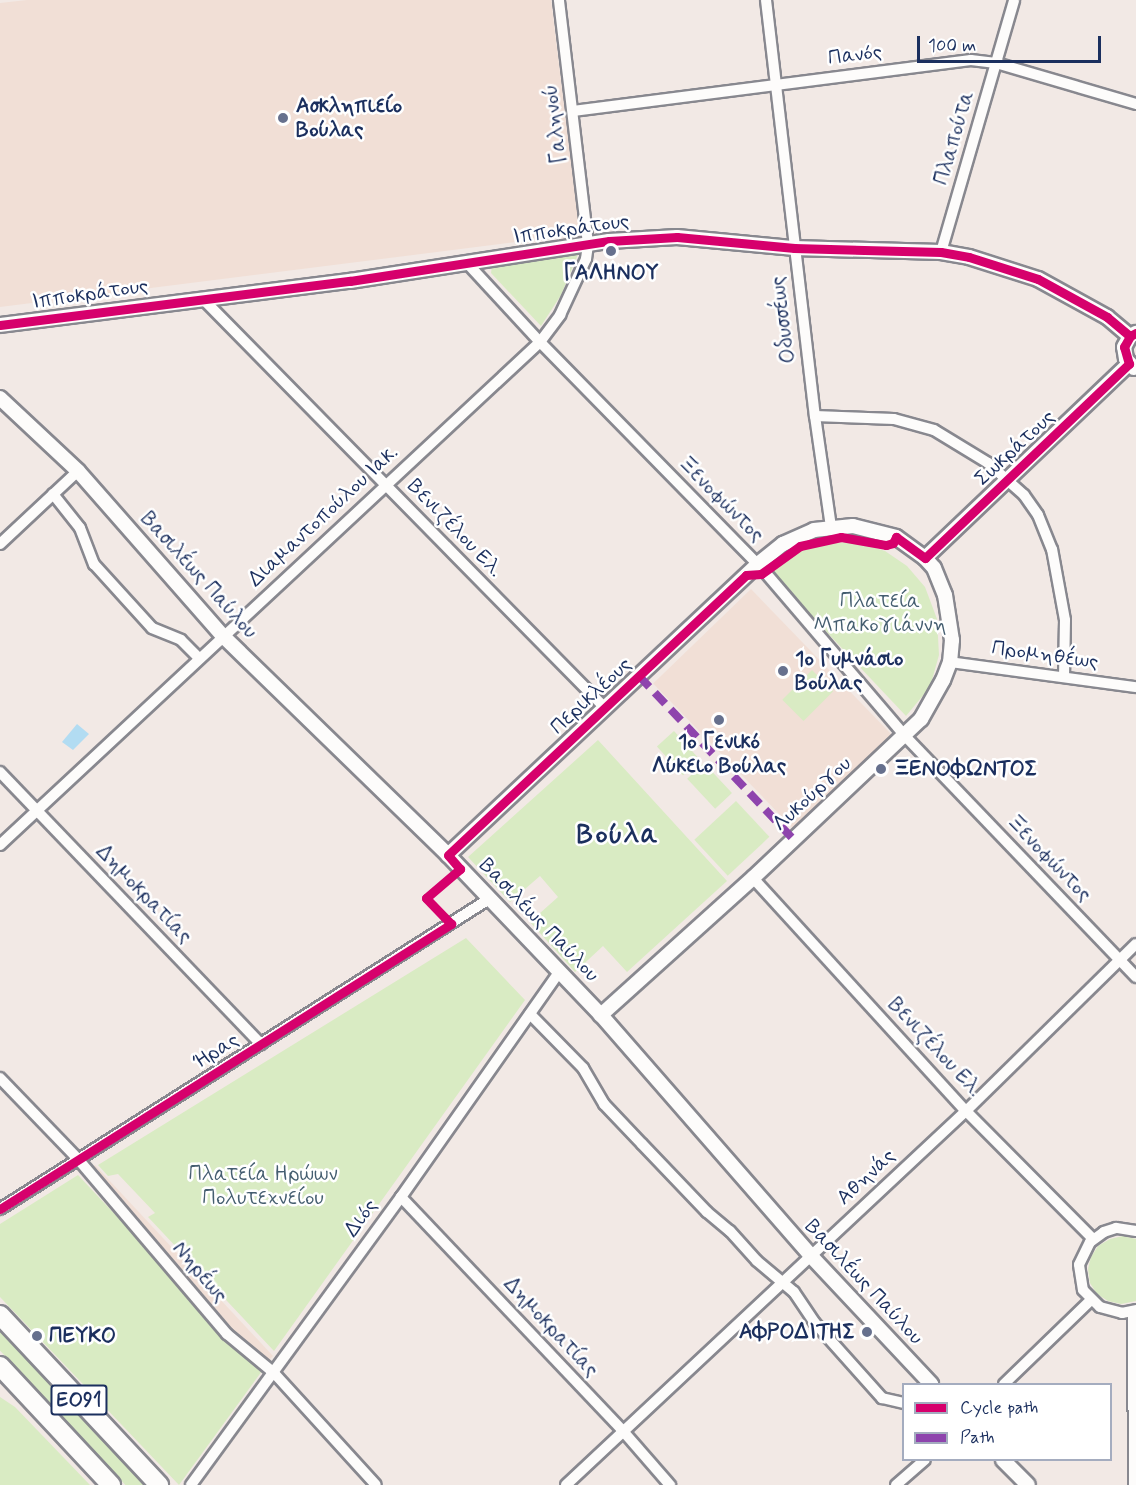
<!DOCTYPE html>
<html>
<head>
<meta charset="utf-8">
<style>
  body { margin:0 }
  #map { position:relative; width:1136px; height:1485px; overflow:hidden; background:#f2e9e5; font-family:Mynerve,sans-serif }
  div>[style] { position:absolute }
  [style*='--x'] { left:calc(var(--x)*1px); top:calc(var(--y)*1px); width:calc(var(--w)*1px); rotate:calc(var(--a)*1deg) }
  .built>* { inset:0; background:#f1dfd6; transform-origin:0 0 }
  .green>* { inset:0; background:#d9ebc3; transform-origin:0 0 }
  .water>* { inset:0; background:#b2dcf2 }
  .roads { filter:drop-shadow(2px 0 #88888f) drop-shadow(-2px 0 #88888f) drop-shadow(0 2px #88888f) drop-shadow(0 -2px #88888f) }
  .minor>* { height:10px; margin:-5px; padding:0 5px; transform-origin:5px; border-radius:5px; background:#fdfcfb }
  .tertiary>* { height:14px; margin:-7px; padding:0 7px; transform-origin:7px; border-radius:7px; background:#fdfcfb }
  .trunk>* { height:18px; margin:-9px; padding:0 9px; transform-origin:9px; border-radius:9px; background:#fdfcfb }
  .quiet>* { height:8px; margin-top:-4px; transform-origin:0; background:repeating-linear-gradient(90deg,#8e44ad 0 15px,transparent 0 23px) }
  .cycleway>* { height:9px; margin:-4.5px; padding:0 4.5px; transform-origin:4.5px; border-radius:4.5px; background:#d6006c }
  .dots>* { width:16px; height:16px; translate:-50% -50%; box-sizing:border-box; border:3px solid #fff; border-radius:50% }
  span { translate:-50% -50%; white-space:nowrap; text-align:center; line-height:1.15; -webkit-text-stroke:5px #fff; paint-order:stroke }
  .shield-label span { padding:2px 4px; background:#fff; border:2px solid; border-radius:4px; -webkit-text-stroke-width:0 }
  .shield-label { font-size:20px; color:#1b2f5e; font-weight:700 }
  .street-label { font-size:21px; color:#1b2f5e }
  .poi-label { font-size:21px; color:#1b2f5e; font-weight:700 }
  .left { translate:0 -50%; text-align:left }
  .right { translate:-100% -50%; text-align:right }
  .park-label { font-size:21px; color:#455e70 }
  .district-label { font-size:27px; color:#1b2f5e; font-weight:700; letter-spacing:1.5px }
  .legend { position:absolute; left:902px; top:1383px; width:210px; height:78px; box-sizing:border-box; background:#fff; border:2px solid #a4acbf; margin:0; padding:8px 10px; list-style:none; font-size:18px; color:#1b2f5e }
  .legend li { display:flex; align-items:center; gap:12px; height:30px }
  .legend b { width:30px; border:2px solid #a4acbf }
  .scale { position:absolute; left:917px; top:36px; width:184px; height:27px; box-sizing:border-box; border:3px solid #1b2f5e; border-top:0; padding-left:8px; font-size:18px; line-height:21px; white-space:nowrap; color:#1b2f5e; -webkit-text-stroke:4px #fff; paint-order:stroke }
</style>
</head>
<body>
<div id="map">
  <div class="built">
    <i style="clip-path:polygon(27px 0,551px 0,580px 234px,0 307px,0 3px)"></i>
    <i style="left:751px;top:589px;width:203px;height:136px;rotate:46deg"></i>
    <i style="clip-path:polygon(95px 1165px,273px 1356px,262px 1367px,227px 1334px,83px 1175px)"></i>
  </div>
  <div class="green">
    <i style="clip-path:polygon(579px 252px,561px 295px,541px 326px,491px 273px,492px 266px)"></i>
    <i style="clip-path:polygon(856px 542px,885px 551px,907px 566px,925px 587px,937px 619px,939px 655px,930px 687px,906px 716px,770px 572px,783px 559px,803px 550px,827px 543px)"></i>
    <i style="left:812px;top:670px;width:30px;height:42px;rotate:45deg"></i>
    <i style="left:674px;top:731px;width:39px;height:23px;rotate:48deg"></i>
    <i style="clip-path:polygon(598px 740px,727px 881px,627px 972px,603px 946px,575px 972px,530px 922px,558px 897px,540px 876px,510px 902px,468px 857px)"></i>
    <i style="left:704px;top:763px;width:41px;height:23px;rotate:47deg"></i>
    <i style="left:736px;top:801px;width:49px;height:57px;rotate:47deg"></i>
    <i style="clip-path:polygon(466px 938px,525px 1000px,274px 1351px,148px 1217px,155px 1213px,118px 1174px,108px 1176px,98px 1165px)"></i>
    <i style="clip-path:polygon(78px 1175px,262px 1371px,179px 1485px,0 1297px,0 1224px)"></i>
    <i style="clip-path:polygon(1123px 1236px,1136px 1239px,1136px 1301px,1121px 1304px,1108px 1301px,1097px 1294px,1090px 1283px,1088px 1269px,1091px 1257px,1098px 1246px,1110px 1239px)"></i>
    <i style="left:0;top:1330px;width:213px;height:14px;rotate:47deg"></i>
    <i style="clip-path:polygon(0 1397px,15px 1407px,90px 1485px,0 1485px)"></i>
  </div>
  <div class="water">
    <i style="clip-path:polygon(77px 724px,89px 734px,73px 750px,62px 742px)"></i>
  </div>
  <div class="roads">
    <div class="minor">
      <i style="--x:766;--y:0;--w:419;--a:83.3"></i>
      <i style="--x:815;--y:416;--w:112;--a:81.8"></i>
      <i style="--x:573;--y:111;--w:401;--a:-7.3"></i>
      <i style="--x:971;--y:60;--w:25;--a:7"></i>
      <i style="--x:996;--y:63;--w:146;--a:16.3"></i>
      <i style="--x:941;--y:252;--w:262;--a:-73.8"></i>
      <i style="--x:468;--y:264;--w:106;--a:47.3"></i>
      <i style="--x:540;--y:342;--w:322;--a:45.6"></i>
      <i style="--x:765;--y:572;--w:216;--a:49.5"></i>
      <i style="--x:905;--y:736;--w:334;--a:46.2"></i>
      <i style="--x:202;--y:298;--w:575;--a:45.49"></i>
      <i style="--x:815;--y:416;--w:79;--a:2.2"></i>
      <i style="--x:894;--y:419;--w:41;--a:15.4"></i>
      <i style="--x:934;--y:430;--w:63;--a:31.4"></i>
      <i style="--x:988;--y:463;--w:48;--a:41.6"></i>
      <i style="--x:1024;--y:495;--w:24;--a:55"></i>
      <i style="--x:1038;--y:515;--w:37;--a:68"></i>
      <i style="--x:1052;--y:549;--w:72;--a:79.6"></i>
      <i style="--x:1065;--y:620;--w:57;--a:91"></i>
      <i style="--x:53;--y:494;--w:43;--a:51.5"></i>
      <i style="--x:80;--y:528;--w:39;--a:69"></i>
      <i style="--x:94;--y:564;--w:86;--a:47.8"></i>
      <i style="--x:152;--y:628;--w:31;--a:22"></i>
      <i style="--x:181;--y:640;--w:25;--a:45"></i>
      <i style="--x:0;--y:544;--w:107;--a:-43.1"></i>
      <i style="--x:950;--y:662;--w:188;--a:7.7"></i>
      <i style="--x:0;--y:772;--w:377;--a:46.2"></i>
      <i style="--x:0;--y:845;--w:738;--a:-42.97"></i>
      <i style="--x:540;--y:342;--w:34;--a:-53"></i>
      <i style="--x:560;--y:315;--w:62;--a:-65.1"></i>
      <i style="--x:586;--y:259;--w:15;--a:-82"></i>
      <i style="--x:588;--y:244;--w:246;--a:-96.8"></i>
      <i style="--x:753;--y:878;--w:316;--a:47.6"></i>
      <i style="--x:966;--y:1111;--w:180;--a:45.2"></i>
      <i style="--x:530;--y:1014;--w:76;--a:45.5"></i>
      <i style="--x:583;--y:1068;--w:42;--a:59.7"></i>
      <i style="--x:604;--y:1104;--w:55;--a:46.5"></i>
      <i style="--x:642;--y:1144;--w:94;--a:46.3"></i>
      <i style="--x:707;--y:1212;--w:30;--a:40"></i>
      <i style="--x:730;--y:1231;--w:40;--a:48"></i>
      <i style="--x:757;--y:1261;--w:48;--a:40"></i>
      <i style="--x:794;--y:1292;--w:37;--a:56"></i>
      <i style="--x:815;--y:1323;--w:101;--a:48.2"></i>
      <i style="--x:882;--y:1398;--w:23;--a:13"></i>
      <i style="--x:0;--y:1078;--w:112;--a:46.1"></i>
      <i style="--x:78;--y:1159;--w:230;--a:49.6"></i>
      <i style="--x:227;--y:1334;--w:61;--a:39.7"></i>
      <i style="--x:274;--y:1373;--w:151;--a:47.7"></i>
      <i style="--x:401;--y:1197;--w:323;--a:46.5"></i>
      <i style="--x:623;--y:1431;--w:72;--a:49"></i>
      <i style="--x:0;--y:1209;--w:579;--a:-32.37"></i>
      <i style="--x:1136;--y:1231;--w:20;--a:-171"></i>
      <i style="--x:1116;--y:1228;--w:13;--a:162"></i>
      <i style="--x:1104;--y:1232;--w:17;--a:144"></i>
      <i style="--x:1090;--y:1242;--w:25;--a:116"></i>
      <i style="--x:1079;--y:1265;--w:25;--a:81"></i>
      <i style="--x:1083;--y:1290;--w:24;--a:45"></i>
      <i style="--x:1100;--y:1307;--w:23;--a:15"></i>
      <i style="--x:1122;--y:1313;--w:14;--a:-12"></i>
      <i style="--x:1133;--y:1312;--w:173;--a:89.7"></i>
      <i style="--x:1004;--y:1384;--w:121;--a:-44"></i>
      <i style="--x:191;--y:1485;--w:356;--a:-53.9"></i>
      <i style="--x:401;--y:1197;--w:275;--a:-54.9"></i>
      <i style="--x:566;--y:1485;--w:548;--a:-43.08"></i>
      <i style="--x:966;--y:1111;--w:238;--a:-44.5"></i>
      <i style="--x:896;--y:1485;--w:38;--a:-41"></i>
    </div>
    <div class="tertiary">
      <i style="--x:0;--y:325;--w:353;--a:-7.2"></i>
      <i style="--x:350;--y:281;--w:262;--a:-8.8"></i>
      <i style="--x:609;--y:241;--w:68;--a:-3.4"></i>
      <i style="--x:677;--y:237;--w:118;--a:5.4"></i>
      <i style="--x:794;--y:248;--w:147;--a:1.6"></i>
      <i style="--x:941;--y:252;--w:28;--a:10"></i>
      <i style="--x:969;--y:257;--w:72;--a:17.7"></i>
      <i style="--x:1038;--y:279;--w:79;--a:28.8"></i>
      <i style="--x:1107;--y:317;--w:30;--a:40"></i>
      <i style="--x:1134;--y:368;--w:12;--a:-132"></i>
      <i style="--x:1126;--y:359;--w:12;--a:-99"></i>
      <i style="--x:1124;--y:347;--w:13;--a:-61"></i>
      <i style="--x:1130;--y:336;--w:7;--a:-27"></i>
      <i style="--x:0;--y:398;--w:107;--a:43.1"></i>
      <i style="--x:78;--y:471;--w:220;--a:48.7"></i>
      <i style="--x:223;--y:636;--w:314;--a:44.2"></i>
      <i style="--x:448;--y:855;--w:221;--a:46.3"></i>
      <i style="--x:601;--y:1015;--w:318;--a:48.9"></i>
      <i style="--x:810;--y:1255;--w:177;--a:46.8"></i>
      <i style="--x:925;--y:558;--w:282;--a:-43.6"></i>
      <i style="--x:448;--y:855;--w:425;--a:-43.2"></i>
      <i style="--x:758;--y:564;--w:32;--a:-39"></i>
      <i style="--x:783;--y:544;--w:34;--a:-24"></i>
      <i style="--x:814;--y:530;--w:39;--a:-6"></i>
      <i style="--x:853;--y:526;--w:44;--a:14.3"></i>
      <i style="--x:896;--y:537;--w:36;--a:36"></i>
      <i style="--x:925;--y:558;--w:13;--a:48"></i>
      <i style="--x:934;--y:568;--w:29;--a:68"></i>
      <i style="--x:945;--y:595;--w:46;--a:81.2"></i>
      <i style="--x:952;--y:640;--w:22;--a:95"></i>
      <i style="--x:950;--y:662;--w:19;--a:111"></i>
      <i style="--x:943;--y:680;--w:45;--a:119.4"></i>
      <i style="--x:921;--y:719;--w:231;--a:136.6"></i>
      <i style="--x:753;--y:878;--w:205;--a:138"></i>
      <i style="--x:1003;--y:1460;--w:35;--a:45"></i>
    </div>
    <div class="trunk">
      <i style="--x:0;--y:1315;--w:233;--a:46.9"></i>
      <i style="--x:0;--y:1366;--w:163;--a:47"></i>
    </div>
  </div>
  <div class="quiet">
    <i style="--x:639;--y:676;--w:226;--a:46.6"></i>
  </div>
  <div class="cycleway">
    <i style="--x:0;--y:325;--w:353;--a:-7.2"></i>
    <i style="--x:350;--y:281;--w:262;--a:-8.8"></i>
    <i style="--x:609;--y:241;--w:68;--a:-3.4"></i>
    <i style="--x:677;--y:237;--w:118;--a:5.4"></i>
    <i style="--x:794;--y:248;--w:147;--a:1.6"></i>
    <i style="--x:941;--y:252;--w:28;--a:10"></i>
    <i style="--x:969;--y:257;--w:72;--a:17.7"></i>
    <i style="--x:1038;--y:279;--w:79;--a:28.8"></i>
    <i style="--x:1107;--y:317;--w:30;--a:40"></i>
    <i style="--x:0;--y:1209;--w:534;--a:-32.29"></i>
    <i style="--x:451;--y:924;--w:36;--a:-134"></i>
    <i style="--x:426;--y:898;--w:45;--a:-40.5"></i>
    <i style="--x:460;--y:869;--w:18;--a:-131"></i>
    <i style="--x:448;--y:855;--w:409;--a:-43.2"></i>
    <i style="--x:746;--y:575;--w:15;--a:-4"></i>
    <i style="--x:761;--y:574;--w:48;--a:-35.7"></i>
    <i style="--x:800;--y:546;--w:42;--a:-12.4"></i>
    <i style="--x:841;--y:537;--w:46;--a:10.1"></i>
    <i style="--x:886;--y:545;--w:7;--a:-16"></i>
    <i style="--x:893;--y:543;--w:7;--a:-63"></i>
    <i style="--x:896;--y:537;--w:36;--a:36"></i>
    <i style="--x:925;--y:558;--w:282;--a:-43.6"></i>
    <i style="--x:1129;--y:364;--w:18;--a:-106"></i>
    <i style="--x:1124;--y:347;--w:13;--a:-61"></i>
    <i style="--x:1130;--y:336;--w:7;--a:-27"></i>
  </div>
  <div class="dots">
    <i style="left:283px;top:118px;background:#66708d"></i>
    <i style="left:611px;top:251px;background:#66708d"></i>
    <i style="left:783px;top:671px;background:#66708d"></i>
    <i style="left:719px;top:720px;background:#66708d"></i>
    <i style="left:881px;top:769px;background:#66708d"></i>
    <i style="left:867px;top:1332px;background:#66708d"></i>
    <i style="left:37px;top:1336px;background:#66708d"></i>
  </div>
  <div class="shield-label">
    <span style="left:79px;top:1400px">ΕΟ91</span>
  </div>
  <div class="street-label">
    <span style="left:855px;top:55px;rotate:-7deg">Πανός</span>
    <span style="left:555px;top:124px;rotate:-97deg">Γαληνού</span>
    <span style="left:954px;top:138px;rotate:-74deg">Πλαπούτα</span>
    <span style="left:571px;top:229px;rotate:-8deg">Ιπποκράτους</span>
    <span style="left:90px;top:294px;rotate:-8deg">Ιπποκράτους</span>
    <span style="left:783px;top:320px;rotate:-97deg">Οδυσσέως</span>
    <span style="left:1015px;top:448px;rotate:-43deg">Σωκράτους</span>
    <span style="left:721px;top:499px;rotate:45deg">Ξενοφώντος</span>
    <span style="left:323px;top:516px;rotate:-43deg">Διαμαντοπούλου Ιακ.</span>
    <span style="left:455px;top:528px;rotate:46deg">Βενιζέλου Ελ.</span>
    <span style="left:199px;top:575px;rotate:48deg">Βασιλέως Παύλου</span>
    <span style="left:1045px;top:655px;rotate:8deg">Προμηθέως</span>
    <span style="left:591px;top:696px;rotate:-43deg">Περικλέους</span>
    <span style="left:812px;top:794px;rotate:-43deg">Λυκούργου</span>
    <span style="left:1049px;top:858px;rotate:46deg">Ξενοφώντος</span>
    <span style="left:144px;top:894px;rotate:46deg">Δημοκρατίας</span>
    <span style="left:539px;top:920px;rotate:46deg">Βασιλέως Παύλου</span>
    <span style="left:935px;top:1047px;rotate:47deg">Βενιζέλου Ελ.</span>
    <span style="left:216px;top:1051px;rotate:-32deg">Ήρας</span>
    <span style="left:866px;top:1177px;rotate:-43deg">Αθηνάς</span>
    <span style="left:361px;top:1218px;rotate:-54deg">Διός</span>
    <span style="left:200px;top:1272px;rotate:50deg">Νηρέως</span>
    <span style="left:864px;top:1282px;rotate:47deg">Βασιλέως Παύλου</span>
    <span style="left:551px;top:1327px;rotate:47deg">Δημοκρατίας</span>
  </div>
  <div class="poi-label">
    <span class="left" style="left:296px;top:118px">Ασκληπιείο<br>Βούλας</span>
    <span style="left:611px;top:273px">ΓΑΛΗΝΟΥ</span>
    <span class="left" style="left:795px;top:671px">1ο Γυμνάσιο<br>Βούλας</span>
    <span style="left:719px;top:754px">1ο Γενικό<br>Λύκειο Βούλας</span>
    <span class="left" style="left:893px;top:769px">ΞΕΝΟΦΩΝΤΟΣ</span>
    <span class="right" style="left:855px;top:1332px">ΑΦΡΟΔΙΤΗΣ</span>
    <span class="left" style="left:49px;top:1336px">ΠΕΥΚΟ</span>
  </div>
  <div class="park-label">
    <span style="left:880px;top:613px">Πλατεία<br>Μπακογιάννη</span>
    <span style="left:263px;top:1186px">Πλατεία Ηρώων<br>Πολυτεχνείου</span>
  </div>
  <div class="district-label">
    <span style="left:618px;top:836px">Βούλα</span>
  </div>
  <ul class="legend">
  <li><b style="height:8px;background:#d6006c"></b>Cycle path</li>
  <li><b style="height:8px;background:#8e44ad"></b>Path</li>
  </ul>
  <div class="scale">100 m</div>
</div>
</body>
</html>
